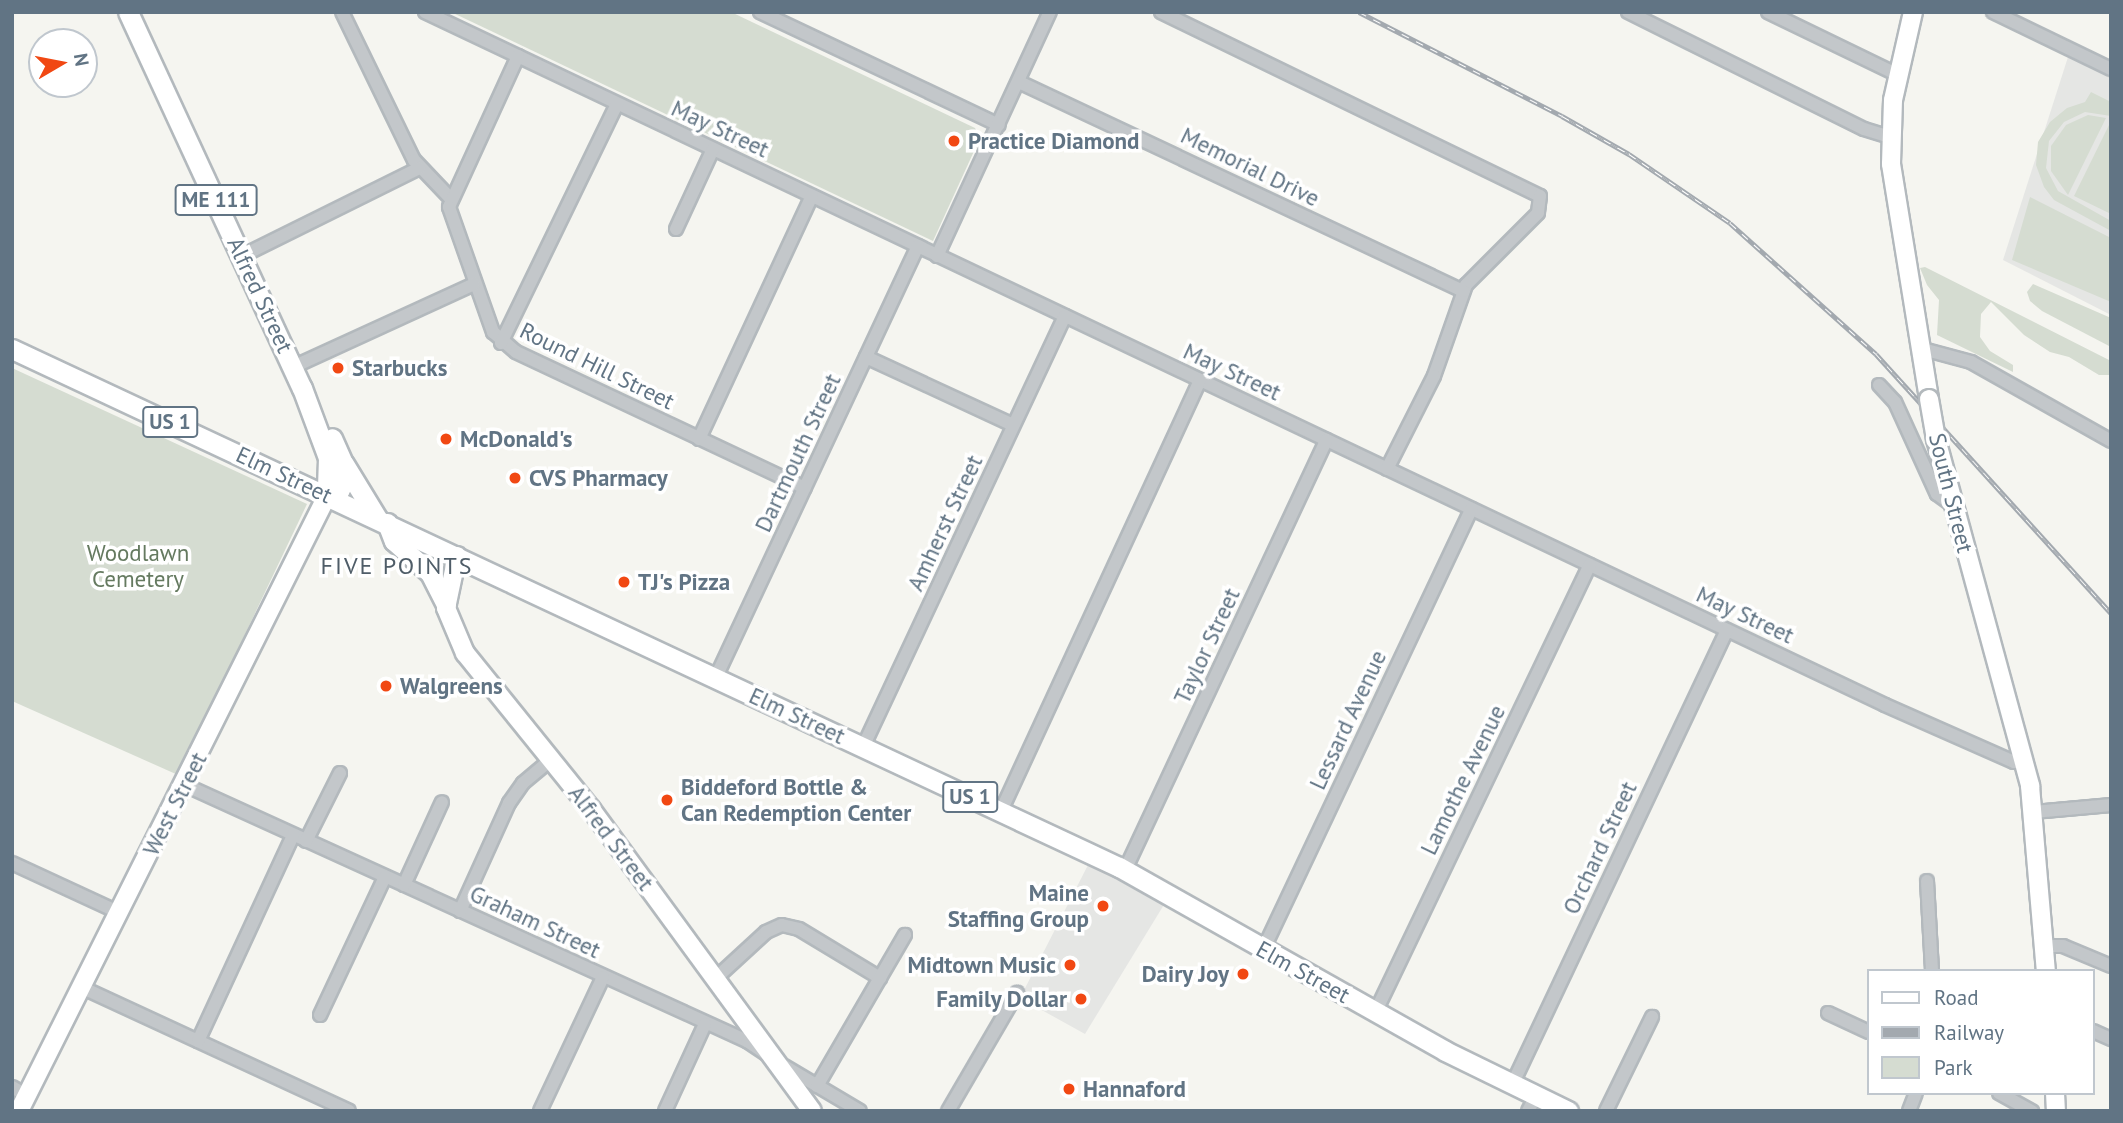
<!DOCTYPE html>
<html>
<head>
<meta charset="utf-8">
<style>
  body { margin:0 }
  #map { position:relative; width:2123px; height:1123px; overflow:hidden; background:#f5f5f0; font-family:"PT Sans",sans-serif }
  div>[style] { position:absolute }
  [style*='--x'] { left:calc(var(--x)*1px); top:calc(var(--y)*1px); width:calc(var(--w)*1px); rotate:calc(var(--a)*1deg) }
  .built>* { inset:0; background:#e5e6e4 }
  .green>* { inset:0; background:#d5dcd1 }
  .roads { filter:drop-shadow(2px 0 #b3b9bd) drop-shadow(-2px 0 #b3b9bd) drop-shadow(0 2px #b3b9bd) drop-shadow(0 -2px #b3b9bd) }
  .street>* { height:12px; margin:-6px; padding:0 6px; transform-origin:6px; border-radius:6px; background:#c3c7ca }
  .secondary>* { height:18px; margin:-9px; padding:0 9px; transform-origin:9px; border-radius:9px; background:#fff }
  .primary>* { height:19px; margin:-9.5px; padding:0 9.5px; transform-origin:9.5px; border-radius:9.5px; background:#fff }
  .rail>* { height:5px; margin-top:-2.5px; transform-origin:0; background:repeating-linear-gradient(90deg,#fff 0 8px,#a3a9af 0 16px); box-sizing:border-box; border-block:2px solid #a3a9af }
  .bridges { filter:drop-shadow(2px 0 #b3b9bd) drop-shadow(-2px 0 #b3b9bd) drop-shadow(0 2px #b3b9bd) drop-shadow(0 -2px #b3b9bd) }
  .secondary-bridge>* { height:18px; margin:-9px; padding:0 9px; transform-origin:9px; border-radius:9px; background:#fff }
  .dots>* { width:19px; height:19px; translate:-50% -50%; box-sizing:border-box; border:4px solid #fff; border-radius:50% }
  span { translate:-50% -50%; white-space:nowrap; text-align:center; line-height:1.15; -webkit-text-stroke:7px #fff; paint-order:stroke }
  .shield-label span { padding:2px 5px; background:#fff; border:2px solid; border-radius:5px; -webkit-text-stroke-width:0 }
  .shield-label { font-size:21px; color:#617484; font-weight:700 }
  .street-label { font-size:23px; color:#617484 }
  .poi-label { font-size:23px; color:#617484; font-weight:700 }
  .left { translate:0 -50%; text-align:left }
  .right { translate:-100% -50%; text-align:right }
  .park-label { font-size:23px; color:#657a60 }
  .neighbourhood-label { font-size:24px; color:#4f5d68; letter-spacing:2px }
  .frame { position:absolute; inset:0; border:14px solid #617484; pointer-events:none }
  .legend { position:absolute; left:1867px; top:969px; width:228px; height:126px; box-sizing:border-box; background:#fff; border:2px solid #c0c7ce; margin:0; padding:9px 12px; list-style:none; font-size:21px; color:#617484 }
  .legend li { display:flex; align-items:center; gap:14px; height:35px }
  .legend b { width:35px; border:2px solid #c0c7ce }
  .north { position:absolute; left:28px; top:28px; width:70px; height:70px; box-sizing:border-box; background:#fff; border:2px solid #c0c7ce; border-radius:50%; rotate:80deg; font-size:19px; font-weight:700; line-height:28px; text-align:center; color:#617484 }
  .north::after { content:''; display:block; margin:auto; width:24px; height:32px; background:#f14813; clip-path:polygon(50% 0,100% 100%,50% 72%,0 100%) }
</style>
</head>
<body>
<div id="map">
  <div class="built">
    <i style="clip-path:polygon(2068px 57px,2111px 78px,2111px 315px,2003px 260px)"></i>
    <i style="clip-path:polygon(1088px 865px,1165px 903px,1085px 1034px,1020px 998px)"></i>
  </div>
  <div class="green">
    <i style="clip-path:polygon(451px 12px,731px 12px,975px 128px,980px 138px,933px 241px)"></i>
    <i style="clip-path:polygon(2091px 92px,2111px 102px,2111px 116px,2085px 112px,2064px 122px,2049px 141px,2046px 168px,2058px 191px,2111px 221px,2111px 231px,2054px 200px,2044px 187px,2036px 165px,2038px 142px,2050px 122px,2067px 108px,2085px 102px)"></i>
    <i style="clip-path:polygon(2088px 115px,2106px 118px,2068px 195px,2051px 171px,2051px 146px,2066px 125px)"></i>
    <i style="clip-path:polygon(2110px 123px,2111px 124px,2111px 214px,2074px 196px)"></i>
    <i style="clip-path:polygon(2030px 197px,2111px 238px,2111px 302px,2012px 260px)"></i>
    <i style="clip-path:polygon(1925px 267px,2111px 361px,2111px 375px,2099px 375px,2069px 357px,2050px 352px,2024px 335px,1991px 302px,1981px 314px,1980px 337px,1990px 351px,2013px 365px,2013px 372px,1937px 335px,1939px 300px,1927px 285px,1920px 268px)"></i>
    <i style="clip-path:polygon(2033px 284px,2111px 318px,2111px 347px,2042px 311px,2030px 301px,2027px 292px)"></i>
    <i style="clip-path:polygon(12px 368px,307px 504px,178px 775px,12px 701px)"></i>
  </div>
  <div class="roads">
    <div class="street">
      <i style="--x:342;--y:12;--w:165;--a:64.1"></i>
      <i style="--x:414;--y:160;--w:54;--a:46.5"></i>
      <i style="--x:425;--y:12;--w:1616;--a:25.39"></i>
      <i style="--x:1885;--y:705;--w:141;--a:23.8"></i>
      <i style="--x:2014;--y:762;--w:11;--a:0"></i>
      <i style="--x:760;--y:12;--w:264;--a:25.3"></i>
      <i style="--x:1161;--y:12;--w:421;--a:25.9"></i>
      <i style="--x:1540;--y:196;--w:17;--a:97"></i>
      <i style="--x:1538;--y:213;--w:102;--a:135"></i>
      <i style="--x:1466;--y:285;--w:96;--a:109.4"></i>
      <i style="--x:1434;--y:376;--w:104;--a:116.8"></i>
      <i style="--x:1628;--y:12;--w:263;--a:26.4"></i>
      <i style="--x:1864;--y:129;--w:28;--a:17"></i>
      <i style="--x:1768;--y:12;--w:142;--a:25.8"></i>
      <i style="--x:1993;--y:12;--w:131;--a:25.8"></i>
      <i style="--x:518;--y:56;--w:166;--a:114.6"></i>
      <i style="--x:449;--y:207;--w:133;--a:70.6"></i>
      <i style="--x:493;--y:332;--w:30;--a:41"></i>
      <i style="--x:516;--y:352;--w:319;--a:25.2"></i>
      <i style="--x:1019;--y:82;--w:491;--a:25.2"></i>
      <i style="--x:676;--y:229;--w:88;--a:-65.2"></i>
      <i style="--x:242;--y:256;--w:198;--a:-26.4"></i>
      <i style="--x:937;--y:256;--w:269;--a:-65.2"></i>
      <i style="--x:501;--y:343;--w:266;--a:-64.1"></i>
      <i style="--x:1919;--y:348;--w:54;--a:15.1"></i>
      <i style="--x:1971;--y:362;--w:161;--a:29.4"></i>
      <i style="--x:866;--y:357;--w:162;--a:24.8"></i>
      <i style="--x:293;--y:367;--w:199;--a:-24.6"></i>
      <i style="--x:1879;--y:385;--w:23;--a:47"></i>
      <i style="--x:1895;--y:402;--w:101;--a:65.5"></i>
      <i style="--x:1937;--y:494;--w:17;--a:36"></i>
      <i style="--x:699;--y:439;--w:268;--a:-65.1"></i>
      <i style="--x:716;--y:677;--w:476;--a:-64.9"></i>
      <i style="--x:863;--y:747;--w:476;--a:-64.9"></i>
      <i style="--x:185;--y:785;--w:618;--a:24.49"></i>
      <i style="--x:747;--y:1041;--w:23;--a:34"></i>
      <i style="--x:1001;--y:811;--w:475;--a:-65.2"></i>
      <i style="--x:2034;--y:812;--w:77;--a:-5.2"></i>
      <i style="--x:306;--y:841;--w:76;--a:-63.4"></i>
      <i style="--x:12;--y:863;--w:119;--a:24.8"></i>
      <i style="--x:1125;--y:870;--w:475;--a:-64.9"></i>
      <i style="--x:1927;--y:881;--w:90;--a:86.8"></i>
      <i style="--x:404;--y:885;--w:91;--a:-65.4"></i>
      <i style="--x:460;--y:911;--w:119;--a:-65.6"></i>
      <i style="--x:509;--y:803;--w:24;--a:-55"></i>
      <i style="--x:523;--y:783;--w:38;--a:-40"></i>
      <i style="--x:2044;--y:946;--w:19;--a:0"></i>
      <i style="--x:2063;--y:946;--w:52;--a:22.6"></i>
      <i style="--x:1263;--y:950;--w:488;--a:-64.7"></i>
      <i style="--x:716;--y:978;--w:68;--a:-42.6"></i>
      <i style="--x:766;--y:932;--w:17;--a:-24"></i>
      <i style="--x:782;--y:925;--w:17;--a:13"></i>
      <i style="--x:799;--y:929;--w:95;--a:31.2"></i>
      <i style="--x:81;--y:987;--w:295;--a:24.8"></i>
      <i style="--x:1375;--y:1013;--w:497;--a:-64.4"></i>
      <i style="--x:1828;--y:1013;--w:45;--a:24.9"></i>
      <i style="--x:320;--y:1015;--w:153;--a:-64.8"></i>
      <i style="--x:2093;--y:1031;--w:20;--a:24"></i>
      <i style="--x:198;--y:1041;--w:227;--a:-65.2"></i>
      <i style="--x:784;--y:1066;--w:88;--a:30.6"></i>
      <i style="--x:1512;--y:1085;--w:503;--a:-64.71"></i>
      <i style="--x:817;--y:1086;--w:175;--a:-59.8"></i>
      <i style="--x:12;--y:1087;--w:16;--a:30"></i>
      <i style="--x:1999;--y:1093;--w:38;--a:29"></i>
      <i style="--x:540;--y:1111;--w:148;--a:-64.8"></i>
      <i style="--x:665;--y:1111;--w:96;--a:-65.3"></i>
      <i style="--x:948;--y:1111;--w:137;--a:-59.7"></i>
      <i style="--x:1528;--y:1111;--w:17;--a:-62"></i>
      <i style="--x:1606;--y:1111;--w:105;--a:-63.9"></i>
      <i style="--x:1909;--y:1111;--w:19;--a:-69"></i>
    </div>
    <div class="secondary">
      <i style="--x:1913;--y:12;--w:90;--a:102.8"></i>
      <i style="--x:1893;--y:100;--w:64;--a:91.8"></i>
      <i style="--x:1891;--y:164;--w:238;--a:80.8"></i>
      <i style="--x:1936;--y:439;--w:360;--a:74.8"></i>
      <i style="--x:2030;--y:786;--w:186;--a:85.1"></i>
      <i style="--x:457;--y:556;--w:53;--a:101.9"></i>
      <i style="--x:446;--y:608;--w:49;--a:67.1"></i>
      <i style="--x:465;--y:653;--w:201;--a:51.1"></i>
      <i style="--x:591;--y:809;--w:374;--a:53.8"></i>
      <i style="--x:2055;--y:1093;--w:18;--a:87"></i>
      <i style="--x:19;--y:1111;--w:688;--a:-63.4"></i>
    </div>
    <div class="primary">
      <i style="--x:128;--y:12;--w:414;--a:65.2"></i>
      <i style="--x:302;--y:388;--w:75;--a:69.6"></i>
      <i style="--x:328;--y:458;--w:38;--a:92"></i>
      <i style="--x:12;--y:349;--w:1222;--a:25.08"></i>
      <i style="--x:1119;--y:867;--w:374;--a:29.4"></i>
      <i style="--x:1445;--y:1051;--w:137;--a:26"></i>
      <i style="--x:344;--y:464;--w:63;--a:58.6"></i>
      <i style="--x:327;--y:496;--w:13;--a:-23"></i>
      <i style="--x:339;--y:491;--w:11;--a:-63"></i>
      <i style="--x:344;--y:481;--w:18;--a:-93"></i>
      <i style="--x:343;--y:463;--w:27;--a:-114"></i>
      <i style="--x:387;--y:523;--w:19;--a:69"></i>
      <i style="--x:394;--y:541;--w:48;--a:41.6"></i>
      <i style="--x:430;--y:573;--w:35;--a:63"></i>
    </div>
  </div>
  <div class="rail">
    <i style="--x:1359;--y:12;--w:228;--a:27.1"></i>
    <i style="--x:1562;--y:116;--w:77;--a:29.6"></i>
    <i style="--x:1629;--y:154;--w:122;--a:34.3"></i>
    <i style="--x:1730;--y:223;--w:196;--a:41.9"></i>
    <i style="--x:1876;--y:354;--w:350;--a:47.8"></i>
  </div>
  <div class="bridges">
    <div class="secondary-bridge">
      <i style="--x:1929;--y:399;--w:41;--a:80.1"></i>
    </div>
  </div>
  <div class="dots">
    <i style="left:954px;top:141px;background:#f14813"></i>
    <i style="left:338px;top:368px;background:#f14813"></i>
    <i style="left:446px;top:439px;background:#f14813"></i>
    <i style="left:515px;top:478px;background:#f14813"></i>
    <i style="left:624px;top:582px;background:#f14813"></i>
    <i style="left:386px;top:686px;background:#f14813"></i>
    <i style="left:667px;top:800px;background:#f14813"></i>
    <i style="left:1103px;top:906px;background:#f14813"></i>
    <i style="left:1070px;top:965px;background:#f14813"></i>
    <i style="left:1243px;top:974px;background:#f14813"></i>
    <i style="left:1081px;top:999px;background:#f14813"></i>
    <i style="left:1069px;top:1089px;background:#f14813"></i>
  </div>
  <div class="shield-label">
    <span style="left:216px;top:200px">ME 111</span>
    <span style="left:170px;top:422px">US 1</span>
    <span style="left:970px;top:797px">US 1</span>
  </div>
  <div class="street-label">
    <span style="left:720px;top:129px;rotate:25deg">May Street</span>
    <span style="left:1250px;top:167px;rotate:26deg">Memorial Drive</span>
    <span style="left:260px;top:295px;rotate:65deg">Alfred Street</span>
    <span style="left:597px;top:366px;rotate:26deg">Round Hill Street</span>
    <span style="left:1232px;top:372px;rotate:25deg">May Street</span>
    <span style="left:798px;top:453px;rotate:-65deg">Dartmouth Street</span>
    <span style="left:284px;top:475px;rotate:25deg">Elm Street</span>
    <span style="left:1951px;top:493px;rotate:76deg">South Street</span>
    <span style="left:945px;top:523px;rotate:-65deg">Amherst Street</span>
    <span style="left:1745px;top:615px;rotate:25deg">May Street</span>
    <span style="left:1207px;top:646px;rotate:-65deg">Taylor Street</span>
    <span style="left:797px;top:716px;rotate:25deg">Elm Street</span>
    <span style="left:1348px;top:720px;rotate:-65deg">Lessard Avenue</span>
    <span style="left:1463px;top:780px;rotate:-64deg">Lamothe Avenue</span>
    <span style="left:175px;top:804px;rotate:-63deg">West Street</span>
    <span style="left:611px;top:838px;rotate:53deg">Alfred Street</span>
    <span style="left:1600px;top:848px;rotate:-65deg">Orchard Street</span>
    <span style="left:535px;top:922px;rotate:25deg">Graham Street</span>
    <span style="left:1303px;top:972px;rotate:29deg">Elm Street</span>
  </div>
  <div class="poi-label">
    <span class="left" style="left:968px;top:141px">Practice Diamond</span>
    <span class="left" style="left:352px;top:368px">Starbucks</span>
    <span class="left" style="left:460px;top:439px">McDonald's</span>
    <span class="left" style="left:529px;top:478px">CVS Pharmacy</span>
    <span class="left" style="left:638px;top:582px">TJ's Pizza</span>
    <span class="left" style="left:400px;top:686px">Walgreens</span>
    <span class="left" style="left:681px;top:800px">Biddeford Bottle &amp;<br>Can Redemption Center</span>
    <span class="right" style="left:1089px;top:906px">Maine<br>Staffing Group</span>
    <span class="right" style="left:1056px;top:965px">Midtown Music</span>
    <span class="right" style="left:1229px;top:974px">Dairy Joy</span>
    <span class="right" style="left:1067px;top:999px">Family Dollar</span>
    <span class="left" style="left:1083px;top:1089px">Hannaford</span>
  </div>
  <div class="park-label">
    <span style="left:138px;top:566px">Woodlawn<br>Cemetery</span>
  </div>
  <div class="neighbourhood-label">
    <span style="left:397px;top:566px">FIVE POINTS</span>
  </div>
  <div class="frame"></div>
  <ul class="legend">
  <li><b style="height:9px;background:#fff"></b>Road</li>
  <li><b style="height:9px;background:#a3a9af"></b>Railway</li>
  <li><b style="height:19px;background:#d5dcd1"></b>Park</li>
  </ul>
  <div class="north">N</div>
</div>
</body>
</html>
